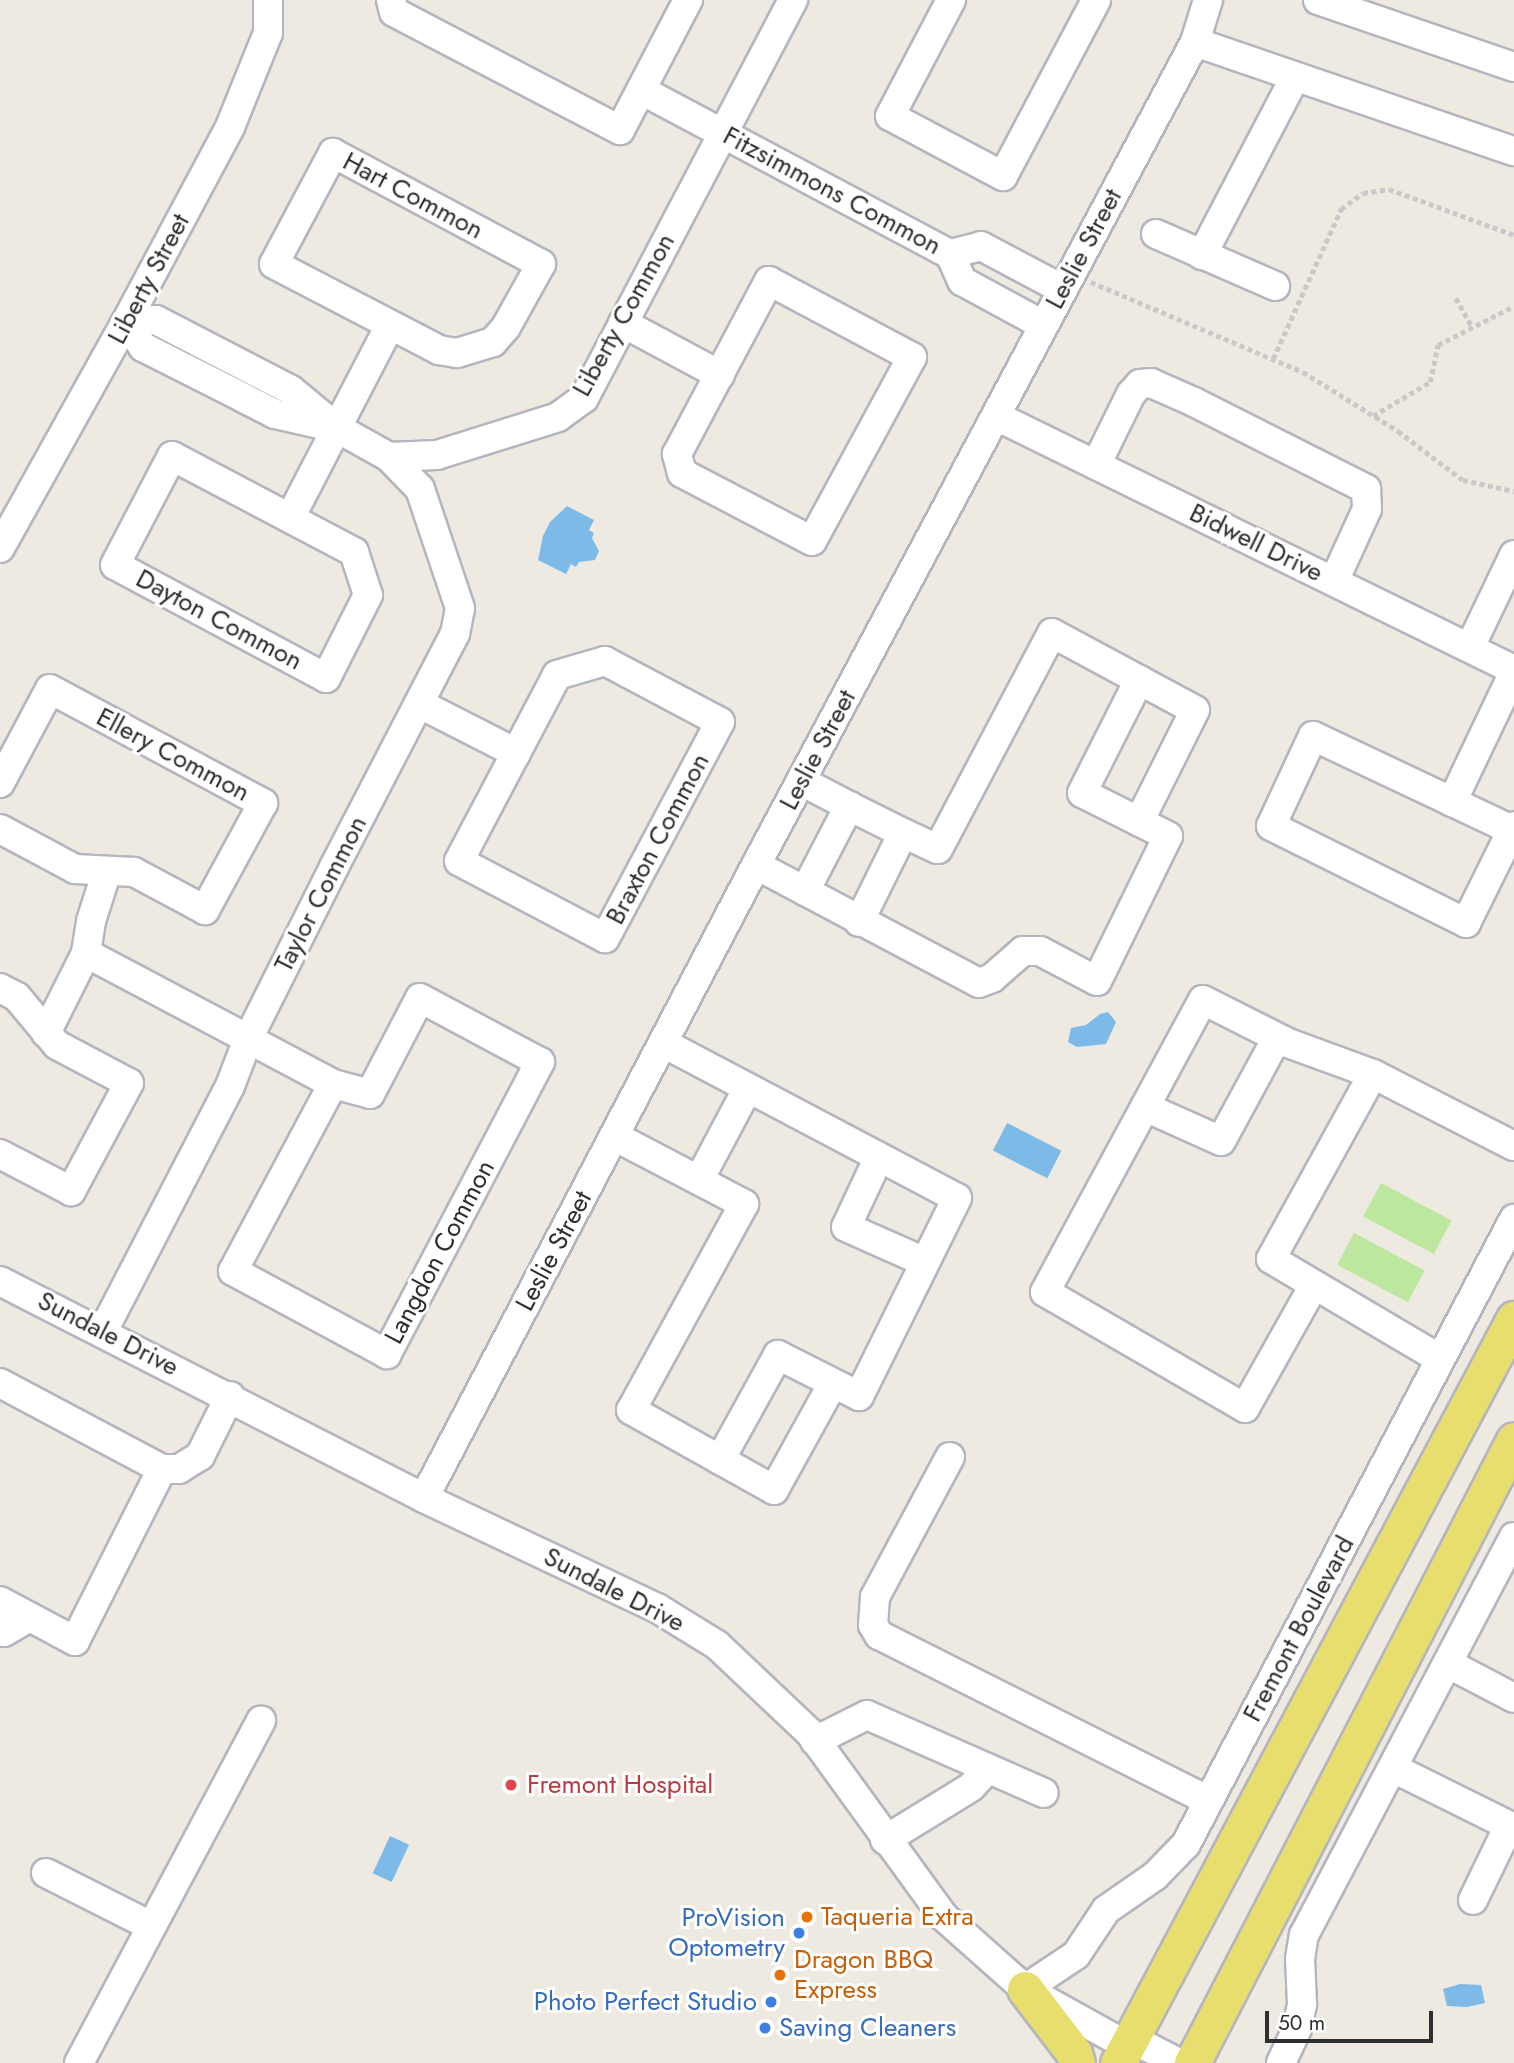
<!DOCTYPE html>
<html>
<head>
<meta charset="utf-8">
<style>
  body { margin:0 }
  #map { position:relative; width:1514px; height:2063px; overflow:hidden; background:#eeeae2; font-family:Jost,sans-serif }
  div>[style] { position:absolute }
  [style*='--x'] { left:calc(var(--x)*1px); top:calc(var(--y)*1px); width:calc(var(--w)*1px); rotate:calc(var(--a)*1deg) }
  .pitch>* { inset:0; background:#bde69f; transform-origin:0 0 }
  .water>* { inset:0; background:#7dbae7; transform-origin:0 0 }
  .path>* { height:4.5px; margin-top:-2.25px; transform-origin:0; background:repeating-linear-gradient(90deg,#c9c9c9 0 5px,transparent 0 8.5px) }
  .roads { filter:drop-shadow(2px 0 #b5b5c0) drop-shadow(-2px 0 #b5b5c0) drop-shadow(0 2px #b5b5c0) drop-shadow(0 -2px #b5b5c0) }
  .minor>* { height:28px; margin:-14px; padding:0 14px; transform-origin:14px; border-radius:14px; background:#fff }
  .major>* { height:35px; margin:-17.5px; padding:0 17.5px; transform-origin:17.5px; border-radius:17.5px; background:#e8de6d }
  .dots>* { width:19px; height:19px; translate:-50% -50%; box-sizing:border-box; border:4px solid #fff; border-radius:50% }
  span { translate:-50% -50%; white-space:nowrap; text-align:center; line-height:1.15; -webkit-text-stroke:6px #fff; paint-order:stroke }
  .street-label { font-size:26px; color:#2e2e2e }
  .health-label { font-size:26px; color:#be3a42 }
  .left { translate:0 -50%; text-align:left }
  .food-label { font-size:26px; color:#c56008 }
  .shop-label { font-size:26px; color:#366cbe }
  .right { translate:-100% -50%; text-align:right }
  .scale { position:absolute; left:1265px; top:2011px; width:168px; height:32px; box-sizing:border-box; border:4px solid #2e2e2e; border-top:0; padding-left:9px; font-size:21px; line-height:24px; white-space:nowrap; color:#2e2e2e; -webkit-text-stroke:5px #fff; paint-order:stroke }
</style>
</head>
<body>
<div id="map">
  <div class="pitch">
    <i style="left:1381px;top:1183px;width:80px;height:38px;rotate:28deg"></i>
    <i style="left:1354px;top:1233px;width:80px;height:36px;rotate:28deg"></i>
  </div>
  <div class="water">
    <i style="clip-path:polygon(567px 506px,594px 520px,589px 530px,594px 533px,592px 538px,599px 551px,595px 560px,579px 562px,576px 567px,571px 564px,566px 574px,538px 560px,543px 536px,550px 522px)"></i>
    <i style="clip-path:polygon(1108px 1012px,1116px 1022px,1106px 1044px,1077px 1047px,1068px 1042px,1071px 1028px,1086px 1025px,1100px 1014px)"></i>
    <i style="left:1007px;top:1123px;width:61px;height:31px;rotate:27deg"></i>
    <i style="left:390px;top:1836px;width:21px;height:41px;rotate:25deg"></i>
    <i style="clip-path:polygon(1460px 1984px,1481px 1985px,1485px 2003px,1467px 2007px,1447px 2006px,1443px 1989px)"></i>
  </div>
  <div class="path">
    <i style="--x:1091;--y:282;--w:230;--a:23"></i>
    <i style="--x:1303;--y:372;--w:112;--a:31.8"></i>
    <i style="--x:1398;--y:431;--w:81;--a:37"></i>
    <i style="--x:1463;--y:480;--w:52;--a:12.2"></i>
    <i style="--x:1456;--y:298;--w:33;--a:61"></i>
    <i style="--x:1273;--y:359;--w:165;--a:-65.6"></i>
    <i style="--x:1341;--y:209;--w:27;--a:-36"></i>
    <i style="--x:1363;--y:193;--w:26;--a:-9"></i>
    <i style="--x:1389;--y:189;--w:133;--a:20.2"></i>
    <i style="--x:1373;--y:416;--w:66;--a:-30.8"></i>
    <i style="--x:1430;--y:382;--w:38;--a:-78"></i>
    <i style="--x:1438;--y:345;--w:85;--a:-27.2"></i>
  </div>
  <div class="roads">
    <div class="minor">
      <i style="--x:391;--y:0;--w:12;--a:76"></i>
      <i style="--x:394;--y:12;--w:255;--a:27.6"></i>
      <i style="--x:620;--y:130;--w:147;--a:-62.4"></i>
      <i style="--x:951;--y:0;--w:131;--a:117.7"></i>
      <i style="--x:890;--y:116;--w:128;--a:28"></i>
      <i style="--x:1003;--y:176;--w:199;--a:-62.1"></i>
      <i style="--x:1318;--y:0;--w:207;--a:18.9"></i>
      <i style="--x:1195;--y:42;--w:337;--a:18.9"></i>
      <i style="--x:641;--y:90;--w:350;--a:28"></i>
      <i style="--x:950;--y:254;--w:32;--a:-14"></i>
      <i style="--x:981;--y:246;--w:92;--a:28"></i>
      <i style="--x:333;--y:153;--w:236;--a:28.1"></i>
      <i style="--x:541;--y:264;--w:72;--a:119.1"></i>
      <i style="--x:506;--y:327;--w:20;--a:131"></i>
      <i style="--x:493;--y:342;--w:38;--a:163"></i>
      <i style="--x:457;--y:353;--w:18;--a:-171"></i>
      <i style="--x:439;--y:350;--w:186;--a:-152.5"></i>
      <i style="--x:274;--y:264;--w:126;--a:-62"></i>
      <i style="--x:1156;--y:234;--w:130;--a:23.6"></i>
      <i style="--x:950;--y:254;--w:30;--a:66"></i>
      <i style="--x:962;--y:281;--w:92;--a:28.5"></i>
      <i style="--x:1202;--y:255;--w:201;--a:-62.4"></i>
      <i style="--x:769;--y:281;--w:162;--a:28"></i>
      <i style="--x:912;--y:357;--w:209;--a:118.5"></i>
      <i style="--x:812;--y:541;--w:147;--a:-152.4"></i>
      <i style="--x:682;--y:473;--w:20;--a:-105"></i>
      <i style="--x:677;--y:454;--w:196;--a:-62"></i>
      <i style="--x:623;--y:323;--w:110;--a:28.2"></i>
      <i style="--x:998;--y:417;--w:575;--a:26.12"></i>
      <i style="--x:337;--y:428;--w:64;--a:-167.3"></i>
      <i style="--x:275;--y:414;--w:37;--a:-153"></i>
      <i style="--x:242;--y:397;--w:111;--a:-153.2"></i>
      <i style="--x:143;--y:347;--w:30;--a:-124"></i>
      <i style="--x:126;--y:322;--w:30;--a:-4"></i>
      <i style="--x:156;--y:320;--w:152;--a:27.4"></i>
      <i style="--x:291;--y:390;--w:60;--a:39.6"></i>
      <i style="--x:337;--y:428;--w:60;--a:29.1"></i>
      <i style="--x:389;--y:457;--w:48;--a:-2.4"></i>
      <i style="--x:437;--y:455;--w:127;--a:-17.4"></i>
      <i style="--x:558;--y:417;--w:32;--a:-36"></i>
      <i style="--x:584;--y:398;--w:450;--a:-62.3"></i>
      <i style="--x:172;--y:456;--w:206;--a:27.8"></i>
      <i style="--x:354;--y:552;--w:45;--a:72"></i>
      <i style="--x:368;--y:595;--w:93;--a:116.8"></i>
      <i style="--x:326;--y:678;--w:239;--a:-151.8"></i>
      <i style="--x:115;--y:565;--w:123;--a:-62.4"></i>
      <i style="--x:1096;--y:465;--w:79;--a:-63.8"></i>
      <i style="--x:1131;--y:394;--w:13;--a:-48"></i>
      <i style="--x:1140;--y:384;--w:11;--a:-5"></i>
      <i style="--x:1151;--y:383;--w:47;--a:23.8"></i>
      <i style="--x:1194;--y:402;--w:193;--a:26.8"></i>
      <i style="--x:1366;--y:489;--w:20;--a:87"></i>
      <i style="--x:1367;--y:509;--w:79;--a:114.6"></i>
      <i style="--x:290;--y:518;--w:217;--a:-62.6"></i>
      <i style="--x:0;--y:548;--w:259;--a:-60.9"></i>
      <i style="--x:126;--y:322;--w:221;--a:-61.9"></i>
      <i style="--x:230;--y:127;--w:101;--a:-68"></i>
      <i style="--x:268;--y:33;--w:33;--a:-90"></i>
      <i style="--x:1470;--y:647;--w:102;--a:-64.4"></i>
      <i style="--x:605;--y:661;--w:130;--a:27.9"></i>
      <i style="--x:720;--y:722;--w:245;--a:118"></i>
      <i style="--x:605;--y:938;--w:165;--a:-152.2"></i>
      <i style="--x:459;--y:861;--w:210;--a:-62.2"></i>
      <i style="--x:557;--y:675;--w:50;--a:-16.3"></i>
      <i style="--x:420;--y:704;--w:108;--a:27"></i>
      <i style="--x:801;--y:781;--w:54;--a:27.5"></i>
      <i style="--x:0;--y:783;--w:106;--a:-62"></i>
      <i style="--x:50;--y:689;--w:242;--a:28.2"></i>
      <i style="--x:263;--y:803;--w:122;--a:118.5"></i>
      <i style="--x:205;--y:910;--w:81;--a:-151.8"></i>
      <i style="--x:134;--y:872;--w:59;--a:-177.1"></i>
      <i style="--x:75;--y:869;--w:85;--a:-151.9"></i>
      <i style="--x:1452;--y:802;--w:144;--a:-64.5"></i>
      <i style="--x:1512;--y:830;--w:220;--a:-154.7"></i>
      <i style="--x:1313;--y:736;--w:99;--a:115"></i>
      <i style="--x:1271;--y:826;--w:218;--a:26.4"></i>
      <i style="--x:1466;--y:923;--w:108;--a:-63.7"></i>
      <i style="--x:756;--y:865;--w:252;--a:27.9"></i>
      <i style="--x:979;--y:983;--w:14;--a:-21"></i>
      <i style="--x:992;--y:978;--w:41;--a:-41.1"></i>
      <i style="--x:1023;--y:951;--w:17;--a:0"></i>
      <i style="--x:1040;--y:951;--w:64;--a:27.8"></i>
      <i style="--x:1097;--y:981;--w:161;--a:-63.9"></i>
      <i style="--x:1168;--y:836;--w:96;--a:-153.4"></i>
      <i style="--x:1082;--y:793;--w:127;--a:-63.2"></i>
      <i style="--x:805;--y:891;--w:96;--a:-62.6"></i>
      <i style="--x:849;--y:806;--w:60;--a:26.6"></i>
      <i style="--x:859;--y:922;--w:99;--a:-63.7"></i>
      <i style="--x:903;--y:833;--w:38;--a:25"></i>
      <i style="--x:938;--y:849;--w:244;--a:-62.2"></i>
      <i style="--x:1052;--y:633;--w:162;--a:28.3"></i>
      <i style="--x:1195;--y:710;--w:125;--a:116.6"></i>
      <i style="--x:86;--y:953;--w:280;--a:27.9"></i>
      <i style="--x:333;--y:1084;--w:38;--a:15"></i>
      <i style="--x:370;--y:1094;--w:108;--a:-62.5"></i>
      <i style="--x:420;--y:998;--w:136;--a:28.1"></i>
      <i style="--x:540;--y:1062;--w:330;--a:117.7"></i>
      <i style="--x:387;--y:1354;--w:175;--a:-151.7"></i>
      <i style="--x:233;--y:1271;--w:212;--a:-61.9"></i>
      <i style="--x:0;--y:988;--w:19;--a:28"></i>
      <i style="--x:17;--y:997;--w:62;--a:50.2"></i>
      <i style="--x:57;--y:1045;--w:81;--a:27.8"></i>
      <i style="--x:129;--y:1083;--w:123;--a:118.2"></i>
      <i style="--x:71;--y:1191;--w:80;--a:-152.5"></i>
      <i style="--x:46;--y:1033;--w:89;--a:-63.4"></i>
      <i style="--x:86;--y:953;--w:32;--a:-81"></i>
      <i style="--x:91;--y:921;--w:52;--a:-72.3"></i>
      <i style="--x:663;--y:1043;--w:332;--a:27.8"></i>
      <i style="--x:957;--y:1198;--w:221;--a:116.3"></i>
      <i style="--x:859;--y:1396;--w:91;--a:-153.2"></i>
      <i style="--x:778;--y:1355;--w:120;--a:118.9"></i>
      <i style="--x:1373;--y:1074;--w:211;--a:118.9"></i>
      <i style="--x:1271;--y:1259;--w:196;--a:30.6"></i>
      <i style="--x:1145;--y:1107;--w:83;--a:24.1"></i>
      <i style="--x:1221;--y:1141;--w:117;--a:-61.5"></i>
      <i style="--x:614;--y:1136;--w:147;--a:27.6"></i>
      <i style="--x:744;--y:1204;--w:235;--a:118.7"></i>
      <i style="--x:631;--y:1410;--w:164;--a:29.2"></i>
      <i style="--x:774;--y:1490;--w:122;--a:-61.1"></i>
      <i style="--x:879;--y:1157;--w:77;--a:115.2"></i>
      <i style="--x:846;--y:1227;--w:86;--a:23.9"></i>
      <i style="--x:699;--y:1180;--w:104;--a:-62"></i>
      <i style="--x:0;--y:1281;--w:476;--a:27.1"></i>
      <i style="--x:424;--y:1498;--w:258;--a:25.3"></i>
      <i style="--x:657;--y:1608;--w:70;--a:31.7"></i>
      <i style="--x:717;--y:1645;--w:129;--a:43.4"></i>
      <i style="--x:811;--y:1734;--w:226;--a:54"></i>
      <i style="--x:944;--y:1917;--w:108;--a:41.6"></i>
      <i style="--x:1025;--y:1989;--w:105;--a:29"></i>
      <i style="--x:1117;--y:2040;--w:15;--a:-4"></i>
      <i style="--x:1132;--y:2039;--w:53;--a:27.1"></i>
      <i style="--x:1314;--y:1285;--w:141;--a:119.3"></i>
      <i style="--x:1245;--y:1408;--w:231;--a:-149.9"></i>
      <i style="--x:1045;--y:1292;--w:332;--a:-61.6"></i>
      <i style="--x:1203;--y:1000;--w:95;--a:26.8"></i>
      <i style="--x:1288;--y:1043;--w:90;--a:20"></i>
      <i style="--x:1373;--y:1074;--w:158;--a:27.1"></i>
      <i style="--x:103;--y:1331;--w:276;--a:-62.6"></i>
      <i style="--x:230;--y:1086;--w:50;--a:-69"></i>
      <i style="--x:248;--y:1039;--w:192;--a:-63.4"></i>
      <i style="--x:334;--y:867;--w:263;--a:-62.6"></i>
      <i style="--x:455;--y:634;--w:26;--a:-79"></i>
      <i style="--x:460;--y:608;--w:126;--a:-108.6"></i>
      <i style="--x:420;--y:489;--w:45;--a:-134.1"></i>
      <i style="--x:0;--y:1383;--w:183;--a:28"></i>
      <i style="--x:162;--y:1469;--w:17;--a:0"></i>
      <i style="--x:179;--y:1469;--w:25;--a:-32"></i>
      <i style="--x:200;--y:1456;--w:67;--a:-63.4"></i>
      <i style="--x:950;--y:1457;--w:159;--a:118.2"></i>
      <i style="--x:875;--y:1597;--w:28;--a:94"></i>
      <i style="--x:873;--y:1625;--w:12;--a:59"></i>
      <i style="--x:879;--y:1635;--w:369;--a:26.7"></i>
      <i style="--x:424;--y:1498;--w:715;--a:-62.32"></i>
      <i style="--x:756;--y:865;--w:933;--a:-61.92"></i>
      <i style="--x:1195;--y:42;--w:44;--a:-72.8"></i>
      <i style="--x:0;--y:1601;--w:85;--a:28.1"></i>
      <i style="--x:75;--y:1641;--w:193;--a:-63.2"></i>
      <i style="--x:0;--y:1630;--w:4;--a:27"></i>
      <i style="--x:4;--y:1632;--w:30;--a:-30"></i>
      <i style="--x:1449;--y:1664;--w:73;--a:27.6"></i>
      <i style="--x:815;--y:1741;--w:58;--a:-26.6"></i>
      <i style="--x:867;--y:1715;--w:193;--a:23.8"></i>
      <i style="--x:1393;--y:1768;--w:135;--a:26.4"></i>
      <i style="--x:885;--y:1840;--w:101;--a:-31.6"></i>
      <i style="--x:971;--y:1787;--w:25;--a:-47"></i>
      <i style="--x:46;--y:1873;--w:118;--a:26.8"></i>
      <i style="--x:1473;--y:1900;--w:82;--a:-64.1"></i>
      <i style="--x:1025;--y:1989;--w:61;--a:-33.7"></i>
      <i style="--x:1076;--y:1955;--w:54;--a:-56.3"></i>
      <i style="--x:1106;--y:1910;--w:60;--a:-34.8"></i>
      <i style="--x:1155;--y:1876;--w:45;--a:-45.9"></i>
      <i style="--x:1186;--y:1844;--w:706;--a:-62.31"></i>
      <i style="--x:79;--y:2063;--w:388;--a:-62"></i>
      <i style="--x:1281;--y:2063;--w:38;--a:-65"></i>
      <i style="--x:1297;--y:2028;--w:25;--a:-78"></i>
      <i style="--x:1302;--y:2004;--w:45;--a:-92.5"></i>
      <i style="--x:1300;--y:1959;--w:24;--a:-81"></i>
      <i style="--x:1304;--y:1935;--w:450;--a:-62.2"></i>
    </div>
    <div class="major">
      <i style="--x:1025;--y:1989;--w:81;--a:52.6"></i>
      <i style="--x:1074;--y:2053;--w:10;--a:73"></i>
      <i style="--x:1118;--y:2063;--w:843;--a:-61.98"></i>
      <i style="--x:1192;--y:2063;--w:701;--a:-62.67"></i>
    </div>
  </div>
  <div class="dots">
    <i style="left:511px;top:1785px;background:#e0444e"></i>
    <i style="left:807px;top:1917px;background:#e8710a"></i>
    <i style="left:799px;top:1933px;background:#3f7fe0"></i>
    <i style="left:780px;top:1975px;background:#e8710a"></i>
    <i style="left:771px;top:2002px;background:#3f7fe0"></i>
    <i style="left:765px;top:2028px;background:#3f7fe0"></i>
  </div>
  <div class="street-label">
    <span style="left:832px;top:191px;rotate:28deg">Fitzsimmons Common</span>
    <span style="left:413px;top:196px;rotate:28deg">Hart Common</span>
    <span style="left:1084px;top:249px;rotate:-62deg">Leslie Street</span>
    <span style="left:149px;top:279px;rotate:-62deg">Liberty Street</span>
    <span style="left:624px;top:315px;rotate:-61deg">Liberty Common</span>
    <span style="left:1256px;top:543px;rotate:26deg">Bidwell Drive</span>
    <span style="left:219px;top:620px;rotate:28deg">Dayton Common</span>
    <span style="left:818px;top:750px;rotate:-62deg">Leslie Street</span>
    <span style="left:173px;top:755px;rotate:28deg">Ellery Common</span>
    <span style="left:658px;top:839px;rotate:-62deg">Braxton Common</span>
    <span style="left:321px;top:894px;rotate:-63deg">Taylor Common</span>
    <span style="left:554px;top:1251px;rotate:-62deg">Leslie Street</span>
    <span style="left:440px;top:1252px;rotate:-62deg">Langdon Common</span>
    <span style="left:108px;top:1334px;rotate:27deg">Sundale Drive</span>
    <span style="left:614px;top:1590px;rotate:27deg">Sundale Drive</span>
    <span style="left:1299px;top:1629px;rotate:-62deg">Fremont Boulevard</span>
  </div>
  <div class="health-label">
    <span class="left" style="left:527px;top:1785px">Fremont Hospital</span>
  </div>
  <div class="food-label">
    <span class="left" style="left:821px;top:1917px">Taqueria Extra</span>
    <span class="left" style="left:794px;top:1975px">Dragon BBQ<br>Express</span>
  </div>
  <div class="shop-label">
    <span class="right" style="left:785px;top:1933px">ProVision<br>Optometry</span>
    <span class="right" style="left:757px;top:2002px">Photo Perfect Studio</span>
    <span class="left" style="left:779px;top:2028px">Saving Cleaners</span>
  </div>
  <div class="scale">50 m</div>
</div>
</body>
</html>
